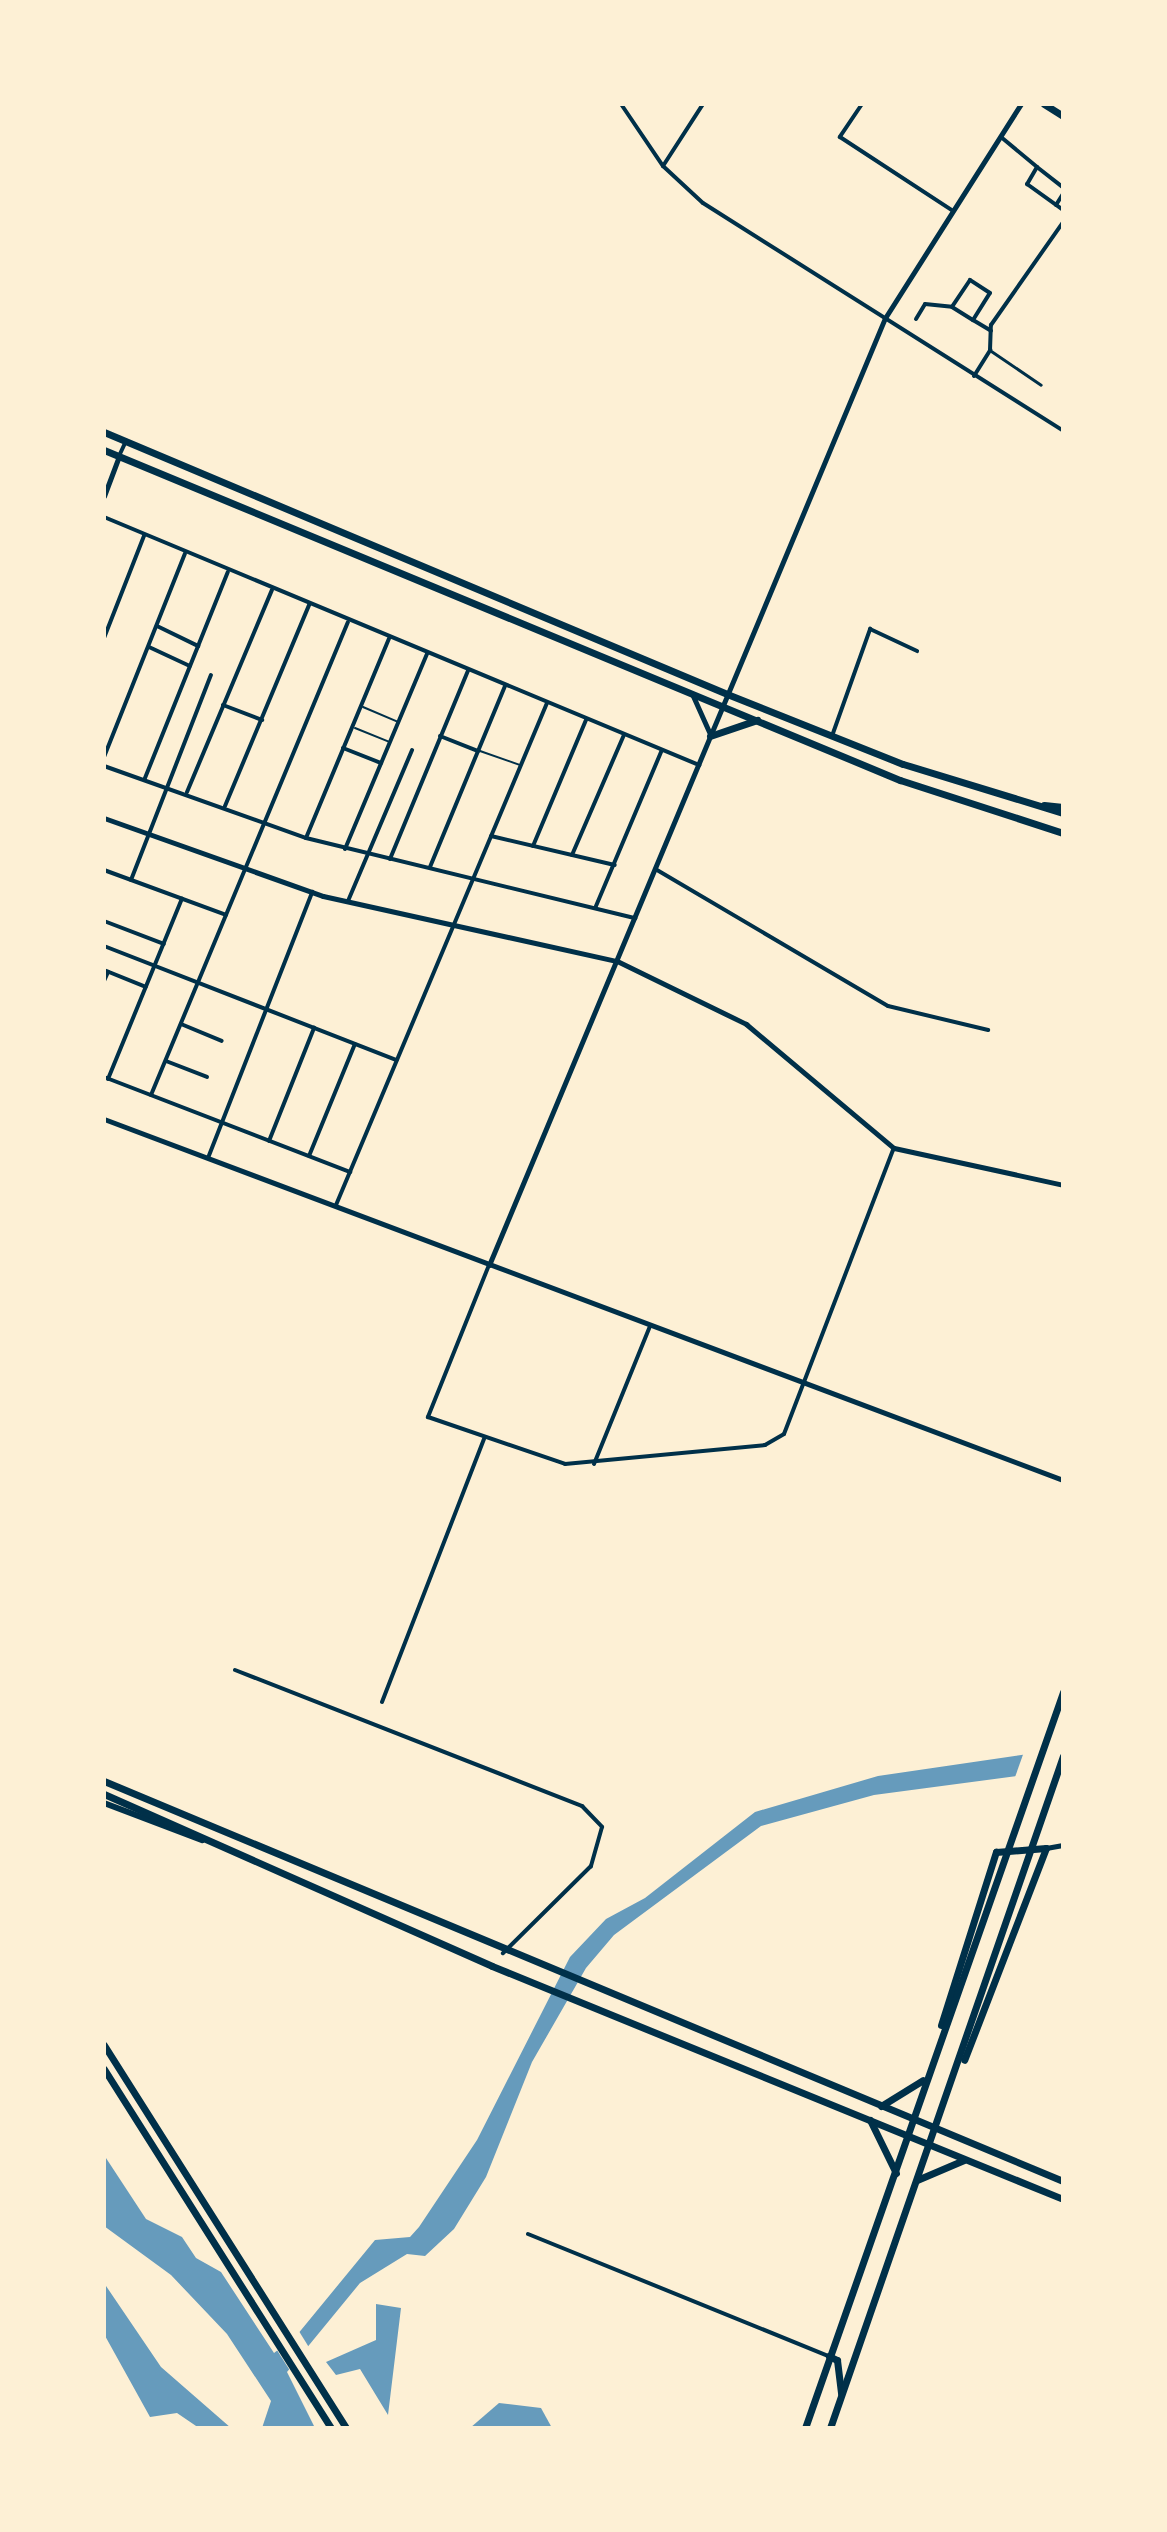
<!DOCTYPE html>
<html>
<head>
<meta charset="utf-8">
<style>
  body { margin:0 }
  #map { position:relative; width:1167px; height:2532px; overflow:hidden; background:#fdf0d5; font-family:"Titillium Web",sans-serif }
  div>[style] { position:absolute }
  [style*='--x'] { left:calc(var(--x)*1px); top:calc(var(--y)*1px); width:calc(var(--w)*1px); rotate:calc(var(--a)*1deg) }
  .water>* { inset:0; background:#669bbc }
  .pier>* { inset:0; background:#fdf0d5 }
  .service>* { height:2px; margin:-1px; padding:0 1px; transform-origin:1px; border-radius:1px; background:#003049 }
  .pedestrian>* { height:3px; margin:-1.5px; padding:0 1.5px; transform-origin:1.5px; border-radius:1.5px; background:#003049 }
  .minor>* { height:4px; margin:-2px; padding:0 2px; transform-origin:2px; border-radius:2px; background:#003049 }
  .tertiary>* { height:5px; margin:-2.5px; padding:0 2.5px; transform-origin:2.5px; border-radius:2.5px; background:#003049 }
  .secondary>* { height:6px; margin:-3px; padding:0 3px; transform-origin:3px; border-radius:3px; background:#003049 }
  .primary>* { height:7px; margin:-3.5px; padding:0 3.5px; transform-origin:3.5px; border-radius:3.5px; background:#003049 }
  .trunk>* { height:7px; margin:-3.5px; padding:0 3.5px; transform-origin:3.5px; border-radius:3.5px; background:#003049 }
  span { translate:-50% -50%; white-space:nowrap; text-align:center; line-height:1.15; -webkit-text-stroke:6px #fdf0d5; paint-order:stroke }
  .frame { position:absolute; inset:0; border:106px solid #fdf0d5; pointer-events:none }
</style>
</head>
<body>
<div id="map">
  <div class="water">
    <i style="clip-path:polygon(1063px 1749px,1017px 1776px,874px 1795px,761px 1826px,614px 1935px,586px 1968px,532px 2062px,486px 2177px,454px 2229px,425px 2256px,407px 2254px,360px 2283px,287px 2372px,315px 2428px,262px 2428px,271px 2401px,227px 2334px,171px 2275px,104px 2226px,104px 2155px,146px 2219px,182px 2237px,196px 2258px,221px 2272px,274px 2353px,297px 2335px,375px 2240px,410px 2237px,419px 2227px,477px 2140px,570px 1957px,606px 1919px,645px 1898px,755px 1812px,878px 1776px)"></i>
    <i style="clip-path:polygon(104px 2283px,161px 2367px,231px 2428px,199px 2428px,177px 2413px,150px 2417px,104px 2334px)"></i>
    <i style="clip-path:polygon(376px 2304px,401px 2308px,388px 2415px,360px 2369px,336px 2375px,326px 2362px,376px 2340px)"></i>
    <i style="clip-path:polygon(499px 2403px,541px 2408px,552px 2428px,470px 2428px)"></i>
  </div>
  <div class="pier">
    <i style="clip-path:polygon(1063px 1745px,1063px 1772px,1014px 1780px,1025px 1749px)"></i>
    <i style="clip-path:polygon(297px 2328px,310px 2349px,294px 2377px,275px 2347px)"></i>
  </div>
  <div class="service">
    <i style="--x:363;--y:707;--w:38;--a:23"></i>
    <i style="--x:355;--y:728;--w:37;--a:22"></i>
    <i style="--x:480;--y:751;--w:42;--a:19.3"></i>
  </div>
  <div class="pedestrian">
    <i style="--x:991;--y:351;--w:60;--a:34.2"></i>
  </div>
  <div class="minor">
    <i style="--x:621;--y:104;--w:75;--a:55.9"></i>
    <i style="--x:663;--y:166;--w:54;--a:42.8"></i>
    <i style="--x:703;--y:203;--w:426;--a:32.3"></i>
    <i style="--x:862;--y:104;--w:40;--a:124"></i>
    <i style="--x:840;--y:137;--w:135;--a:33.2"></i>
    <i style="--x:1001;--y:137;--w:47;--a:39.8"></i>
    <i style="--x:1037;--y:167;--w:20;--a:120"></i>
    <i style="--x:1027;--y:184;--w:44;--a:35.8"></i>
    <i style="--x:663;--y:166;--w:74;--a:-57.2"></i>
    <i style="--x:1037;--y:167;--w:33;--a:38"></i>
    <i style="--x:1056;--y:205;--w:13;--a:-58"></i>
    <i style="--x:916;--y:319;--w:17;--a:-59"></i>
    <i style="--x:925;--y:304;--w:27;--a:6"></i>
    <i style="--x:973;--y:320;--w:32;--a:-58"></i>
    <i style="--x:990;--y:293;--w:24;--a:-147"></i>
    <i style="--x:970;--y:280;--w:32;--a:124"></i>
    <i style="--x:952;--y:307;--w:25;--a:32"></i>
    <i style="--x:973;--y:320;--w:21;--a:31"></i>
    <i style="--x:974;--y:376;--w:31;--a:-58"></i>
    <i style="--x:990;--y:350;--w:25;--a:-88"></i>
    <i style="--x:991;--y:325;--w:126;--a:-55"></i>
    <i style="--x:119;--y:456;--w:17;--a:-65"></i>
    <i style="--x:104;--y:517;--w:645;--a:22.63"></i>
    <i style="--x:157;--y:626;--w:46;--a:26"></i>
    <i style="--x:104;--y:638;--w:110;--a:-68.6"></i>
    <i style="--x:149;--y:647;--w:45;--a:24.9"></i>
    <i style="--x:223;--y:705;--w:42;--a:21"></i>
    <i style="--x:440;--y:736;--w:41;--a:21.5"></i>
    <i style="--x:832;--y:736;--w:114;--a:-70.4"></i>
    <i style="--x:870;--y:629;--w:52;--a:25.1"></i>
    <i style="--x:343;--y:748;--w:41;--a:21.5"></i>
    <i style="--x:104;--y:757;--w:219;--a:-68.3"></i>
    <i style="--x:104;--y:766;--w:214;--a:19.6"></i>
    <i style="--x:306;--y:838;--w:339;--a:13.7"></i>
    <i style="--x:145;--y:778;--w:222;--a:-68.1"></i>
    <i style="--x:187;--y:792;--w:219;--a:-67.2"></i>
    <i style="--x:225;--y:806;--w:218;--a:-67.3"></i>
    <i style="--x:491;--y:836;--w:127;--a:13.2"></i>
    <i style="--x:306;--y:838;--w:216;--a:-67.4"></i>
    <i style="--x:533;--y:846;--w:137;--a:-67.2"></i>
    <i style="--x:345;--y:849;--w:212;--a:-67.2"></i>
    <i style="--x:572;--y:855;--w:131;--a:-66.6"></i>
    <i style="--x:390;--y:859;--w:204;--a:-67.5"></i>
    <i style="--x:430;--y:867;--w:196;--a:-67.5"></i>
    <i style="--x:104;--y:870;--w:130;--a:20.2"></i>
    <i style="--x:657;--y:870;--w:268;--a:30.5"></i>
    <i style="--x:888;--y:1006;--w:103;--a:13.5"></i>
    <i style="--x:131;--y:880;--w:220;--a:-68.7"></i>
    <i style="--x:348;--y:901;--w:164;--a:-67"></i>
    <i style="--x:596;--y:906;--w:169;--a:-67.1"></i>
    <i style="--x:104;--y:921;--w:64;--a:21"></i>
    <i style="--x:104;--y:946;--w:314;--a:21.3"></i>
    <i style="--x:104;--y:970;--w:45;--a:22"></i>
    <i style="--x:104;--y:981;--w:10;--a:-66"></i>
    <i style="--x:181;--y:1024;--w:44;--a:22.5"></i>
    <i style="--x:166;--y:1061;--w:44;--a:21.3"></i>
    <i style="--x:104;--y:1077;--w:264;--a:21.1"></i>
    <i style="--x:108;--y:1079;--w:195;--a:-67.7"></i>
    <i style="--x:151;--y:1095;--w:512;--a:-67.39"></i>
    <i style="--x:269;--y:1141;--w:122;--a:-68.3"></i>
    <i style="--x:309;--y:1156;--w:121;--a:-67.7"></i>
    <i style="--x:208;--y:1158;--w:286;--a:-68.6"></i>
    <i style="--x:336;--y:1205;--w:545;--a:-67.2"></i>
    <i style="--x:489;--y:1265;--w:164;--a:111.9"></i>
    <i style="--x:428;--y:1417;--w:145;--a:18.9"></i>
    <i style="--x:565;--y:1464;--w:201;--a:-5.4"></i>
    <i style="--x:765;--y:1445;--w:22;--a:-30"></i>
    <i style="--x:784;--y:1434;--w:306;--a:-69"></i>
    <i style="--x:594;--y:1464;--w:149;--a:-67.9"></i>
    <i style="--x:235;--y:1670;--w:373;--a:21.4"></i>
    <i style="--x:582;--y:1806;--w:29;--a:46"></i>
    <i style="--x:602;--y:1827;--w:41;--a:105.8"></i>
    <i style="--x:591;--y:1866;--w:124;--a:135.3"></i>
    <i style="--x:382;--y:1702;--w:282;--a:-68.8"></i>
    <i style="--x:528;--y:2234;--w:325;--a:22.1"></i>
  </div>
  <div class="tertiary">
    <i style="--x:104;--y:496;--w:43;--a:-69.4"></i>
    <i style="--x:693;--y:696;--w:42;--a:65.9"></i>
    <i style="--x:104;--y:818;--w:232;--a:19.6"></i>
    <i style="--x:323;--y:896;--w:301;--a:12.5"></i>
    <i style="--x:617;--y:961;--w:144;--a:26"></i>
    <i style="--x:746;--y:1024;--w:193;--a:40"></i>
    <i style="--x:894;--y:1148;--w:173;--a:12.3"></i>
    <i style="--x:104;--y:1119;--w:1025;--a:20.63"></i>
    <i style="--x:489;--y:1265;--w:1026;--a:-67.31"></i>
    <i style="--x:885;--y:318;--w:254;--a:-57.6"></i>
    <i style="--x:1046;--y:1848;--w:17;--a:-10"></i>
  </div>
  <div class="secondary">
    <i style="--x:104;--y:1803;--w:105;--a:20.7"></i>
  </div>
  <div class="primary">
    <i style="--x:1044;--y:104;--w:22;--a:32"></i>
    <i style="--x:104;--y:432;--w:676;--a:22.81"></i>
    <i style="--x:727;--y:694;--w:189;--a:21.7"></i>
    <i style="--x:903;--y:764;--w:167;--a:17"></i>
    <i style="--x:104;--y:450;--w:862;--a:22.52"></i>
    <i style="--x:900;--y:780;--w:171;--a:18"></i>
    <i style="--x:710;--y:736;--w:50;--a:-18.8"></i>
    <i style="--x:1044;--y:805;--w:19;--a:6"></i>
    <i style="--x:104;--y:1781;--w:1039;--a:22.64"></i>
    <i style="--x:104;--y:1794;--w:424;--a:23.9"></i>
    <i style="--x:492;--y:1966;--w:617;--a:22.2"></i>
    <i style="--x:941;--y:2025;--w:182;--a:-72.4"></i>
    <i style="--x:996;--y:1852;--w:50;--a:-4.6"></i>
    <i style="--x:1046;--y:1848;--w:227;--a:111.1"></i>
    <i style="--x:881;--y:2106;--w:49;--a:-31.8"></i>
    <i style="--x:870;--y:2120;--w:59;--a:63.9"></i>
    <i style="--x:917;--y:2180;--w:51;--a:-23.1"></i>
    <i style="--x:829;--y:2356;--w:9;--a:27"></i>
    <i style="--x:837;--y:2360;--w:34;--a:83"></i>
    <i style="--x:805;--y:2428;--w:780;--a:-70.68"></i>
    <i style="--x:830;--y:2428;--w:711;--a:-70.88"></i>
  </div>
  <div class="trunk">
    <i style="--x:104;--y:2045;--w:453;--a:57.7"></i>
    <i style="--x:104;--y:2069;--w:425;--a:57.7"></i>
  </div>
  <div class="frame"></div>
</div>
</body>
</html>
